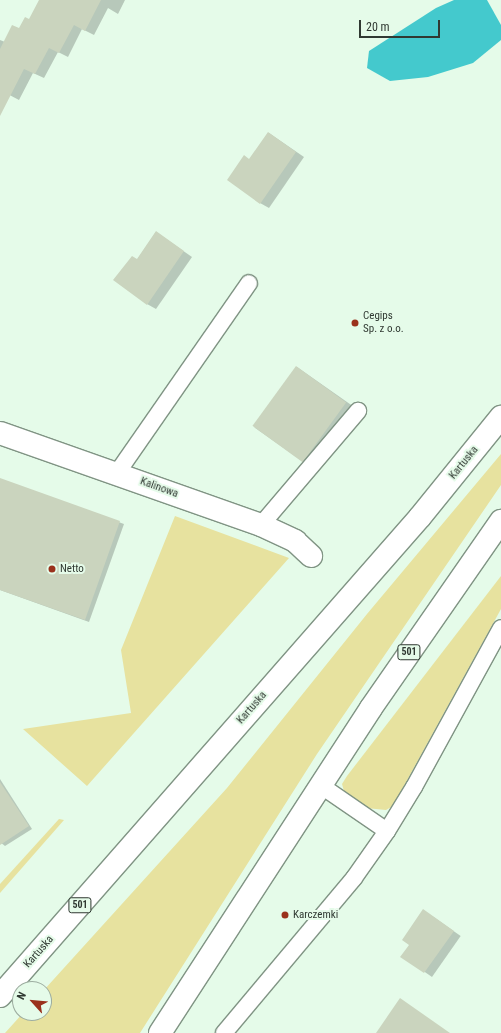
<!DOCTYPE html>
<html>
<head>
<meta charset="utf-8">
<style>
  body { margin:0 }
  #map { position:relative; width:501px; height:1033px; overflow:hidden; background:#e5fbe9; font-family:"Roboto Condensed",sans-serif }
  div>[style] { position:absolute }
  [style*='--x'] { left:calc(var(--x)*1px); top:calc(var(--y)*1px); width:calc(var(--w)*1px); rotate:calc(var(--a)*1deg) }
  .green>* { inset:0; background:#e7e29f }
  .water>* { inset:0; background:#44c9cd }
  .shadow>* { inset:0; background:#0003; transform-origin:0 0 }
  .building>* { inset:0; background:#cad4be; transform-origin:0 0 }
  .roads { filter:drop-shadow(1px 0 #809484) drop-shadow(-1px 0 #809484) drop-shadow(0 1px #809484) drop-shadow(0 -1px #809484) }
  .service>* { height:16px; margin:-8px; padding:0 8px; transform-origin:8px; border-radius:8px; background:#fff }
  .minor>* { height:22px; margin:-11px; padding:0 11px; transform-origin:11px; border-radius:11px; background:#fff }
  .primary>* { height:22px; margin:-11px; padding:0 11px; transform-origin:11px; border-radius:11px; background:#fff }
  .dots>* { width:11px; height:11px; translate:-50% -50%; box-sizing:border-box; border:2px solid #e5fbe9; border-radius:50% }
  span { translate:-50% -50%; white-space:nowrap; text-align:center; line-height:1.15; -webkit-text-stroke:4px #e5fbe9; paint-order:stroke }
  .shield-label span { padding:1px 3px; background:#e5fbe9; border:1px solid; border-radius:3px; -webkit-text-stroke-width:0 }
  .shield-label { font-size:10px; color:#303932; font-weight:700 }
  .poi-label { font-size:11px; color:#303932 }
  .left { translate:0 -50%; text-align:left }
  .street-label { font-size:11px; color:#303932 }
  .north { position:absolute; left:12px; top:981px; width:40px; height:40px; box-sizing:border-box; background:#e5fbe9; border:1px solid #9dada0; border-radius:50%; rotate:297deg; font-size:11px; font-weight:700; line-height:16px; text-align:center; color:#303932 }
  .north::after { content:''; display:block; margin:auto; width:14px; height:18px; background:#9a311c; clip-path:polygon(50% 0,100% 100%,50% 72%,0 100%) }
  .scale { position:absolute; left:359px; top:20px; width:81px; height:18px; box-sizing:border-box; border:2px solid #303932; border-top:0; padding-left:5px; font-size:12px; line-height:14px; white-space:nowrap; color:#303932; -webkit-text-stroke:3px #e5fbe9; paint-order:stroke }
</style>
</head>
<body>
<div id="map">
  <div class="green">
    <i style="clip-path:polygon(501px 454px,501px 485px,317px 754px,140px 1033px,5px 1033px,23px 1013px,44px 1013px,44px 990px,227px 788px,367px 614px)"></i>
    <i style="clip-path:polygon(175px 516px,289px 558px,87px 786px,23px 729px,131px 713px,121px 650px)"></i>
    <i style="clip-path:polygon(501px 576px,501px 609px,393px 806px,386px 810px,366px 808px,353px 801px,344px 791px,342px 784px,347px 776px)"></i>
    <i style="clip-path:polygon(59px 819px,64px 820px,0 893px,0 884px)"></i>
  </div>
  <div class="water">
    <i style="clip-path:polygon(454px 0,487px 0,501px 25px,501px 40px,473px 63px,428px 77px,390px 81px,367px 68px,369px 51px,436px 8px)"></i>
  </div>
  <div class="shadow">
    <i style="clip-path:polygon(48px 0,125px 0,118px 14px,108px 8px,94px 35px,82px 29px,68px 57px,58px 52px,44px 78px,33px 73px,19px 100px,0 90px,0 40px,5px 42px,30px 21px)"></i>
    <i style="clip-path:polygon(269px 133px,304px 157px,269px 208px,260px 203px,250px 160px)"></i>
    <i style="clip-path:polygon(156px 232px,192px 257px,156px 309px,147px 304px,137px 260px)"></i>
    <i style="left:297px;top:367px;width:75px;height:74px;rotate:35deg"></i>
    <i style="clip-path:polygon(0 479px,124px 524px,89px 622px,0 590px)"></i>
    <i style="clip-path:polygon(0 779px,32px 829px,5px 846px,0 842px)"></i>
    <i style="left:432px;top:916px;width:35px;height:50px;rotate:35deg"></i>
  </div>
  <div class="building">
    <i style="clip-path:polygon(39px 0,101px 0,85px 31px,74px 25px,59px 53px,49px 48px,35px 74px,24px 69px,0 116px,0 49px,12px 25px,19px 28px,25px 17px,29px 19px)"></i>
    <i style="clip-path:polygon(268px 132px,296px 152px,260px 204px,227px 180px,244px 155px,249px 159px)"></i>
    <i style="clip-path:polygon(156px 231px,184px 251px,147px 305px,113px 280px,132px 256px,137px 259px)"></i>
    <i style="left:296px;top:366px;width:62px;height:74px;rotate:36deg"></i>
    <i style="clip-path:polygon(0 478px,120px 521px,85px 620px,0 590px)"></i>
    <i style="clip-path:polygon(0 782px,29px 826px,0 845px)"></i>
    <i style="clip-path:polygon(423px 909px,454px 931px,424px 973px,400px 957px,409px 945px,402px 940px)"></i>
    <i style="clip-path:polygon(400px 998px,450px 1033px,376px 1033px)"></i>
  </div>
  <div class="roads">
    <div class="service">
      <i style="--x:117;--y:473;--w:231;--a:-55.2"></i>
      <i style="--x:261;--y:525;--w:150;--a:-49.6"></i>
      <i style="--x:387;--y:831;--w:52;--a:-58.5"></i>
      <i style="--x:414;--y:787;--w:181;--a:-61.3"></i>
      <i style="--x:224;--y:1033;--w:202;--a:-50"></i>
      <i style="--x:354;--y:878;--w:57;--a:-54.9"></i>
      <i style="--x:387;--y:831;--w:81;--a:-145.5"></i>
    </div>
    <div class="minor">
      <i style="--x:0;--y:433;--w:277;--a:19.4"></i>
      <i style="--x:261;--y:525;--w:38;--a:25"></i>
      <i style="--x:295;--y:541;--w:22;--a:43"></i>
    </div>
    <div class="primary">
      <i style="--x:0;--y:996;--w:637;--a:-48.75"></i>
      <i style="--x:420;--y:517;--w:129;--a:-51"></i>
      <i style="--x:160;--y:1033;--w:387;--a:-57"></i>
      <i style="--x:371;--y:708;--w:228;--a:-55.2"></i>
    </div>
  </div>
  <div class="dots">
    <i style="left:355px;top:323px;background:#9a311c"></i>
    <i style="left:52px;top:569px;background:#9a311c"></i>
    <i style="left:285px;top:915px;background:#9a311c"></i>
  </div>
  <div class="shield-label">
    <span style="left:409px;top:652px">501</span>
    <span style="left:80px;top:905px">501</span>
  </div>
  <div class="poi-label">
    <span class="left" style="left:363px;top:323px">Cegips<br>Sp. z o.o.</span>
    <span class="left" style="left:60px;top:569px">Netto</span>
    <span class="left" style="left:293px;top:915px">Karczemki</span>
  </div>
  <div class="street-label">
    <span style="left:464px;top:463px;rotate:-51deg">Kartuska</span>
    <span style="left:159px;top:488px;rotate:20deg">Kalinowa</span>
    <span style="left:252px;top:708px;rotate:-49deg">Kartuska</span>
    <span style="left:39px;top:952px;rotate:-49deg">Kartuska</span>
  </div>
  <div class="north">N</div>
  <div class="scale">20 m</div>
</div>
</body>
</html>
